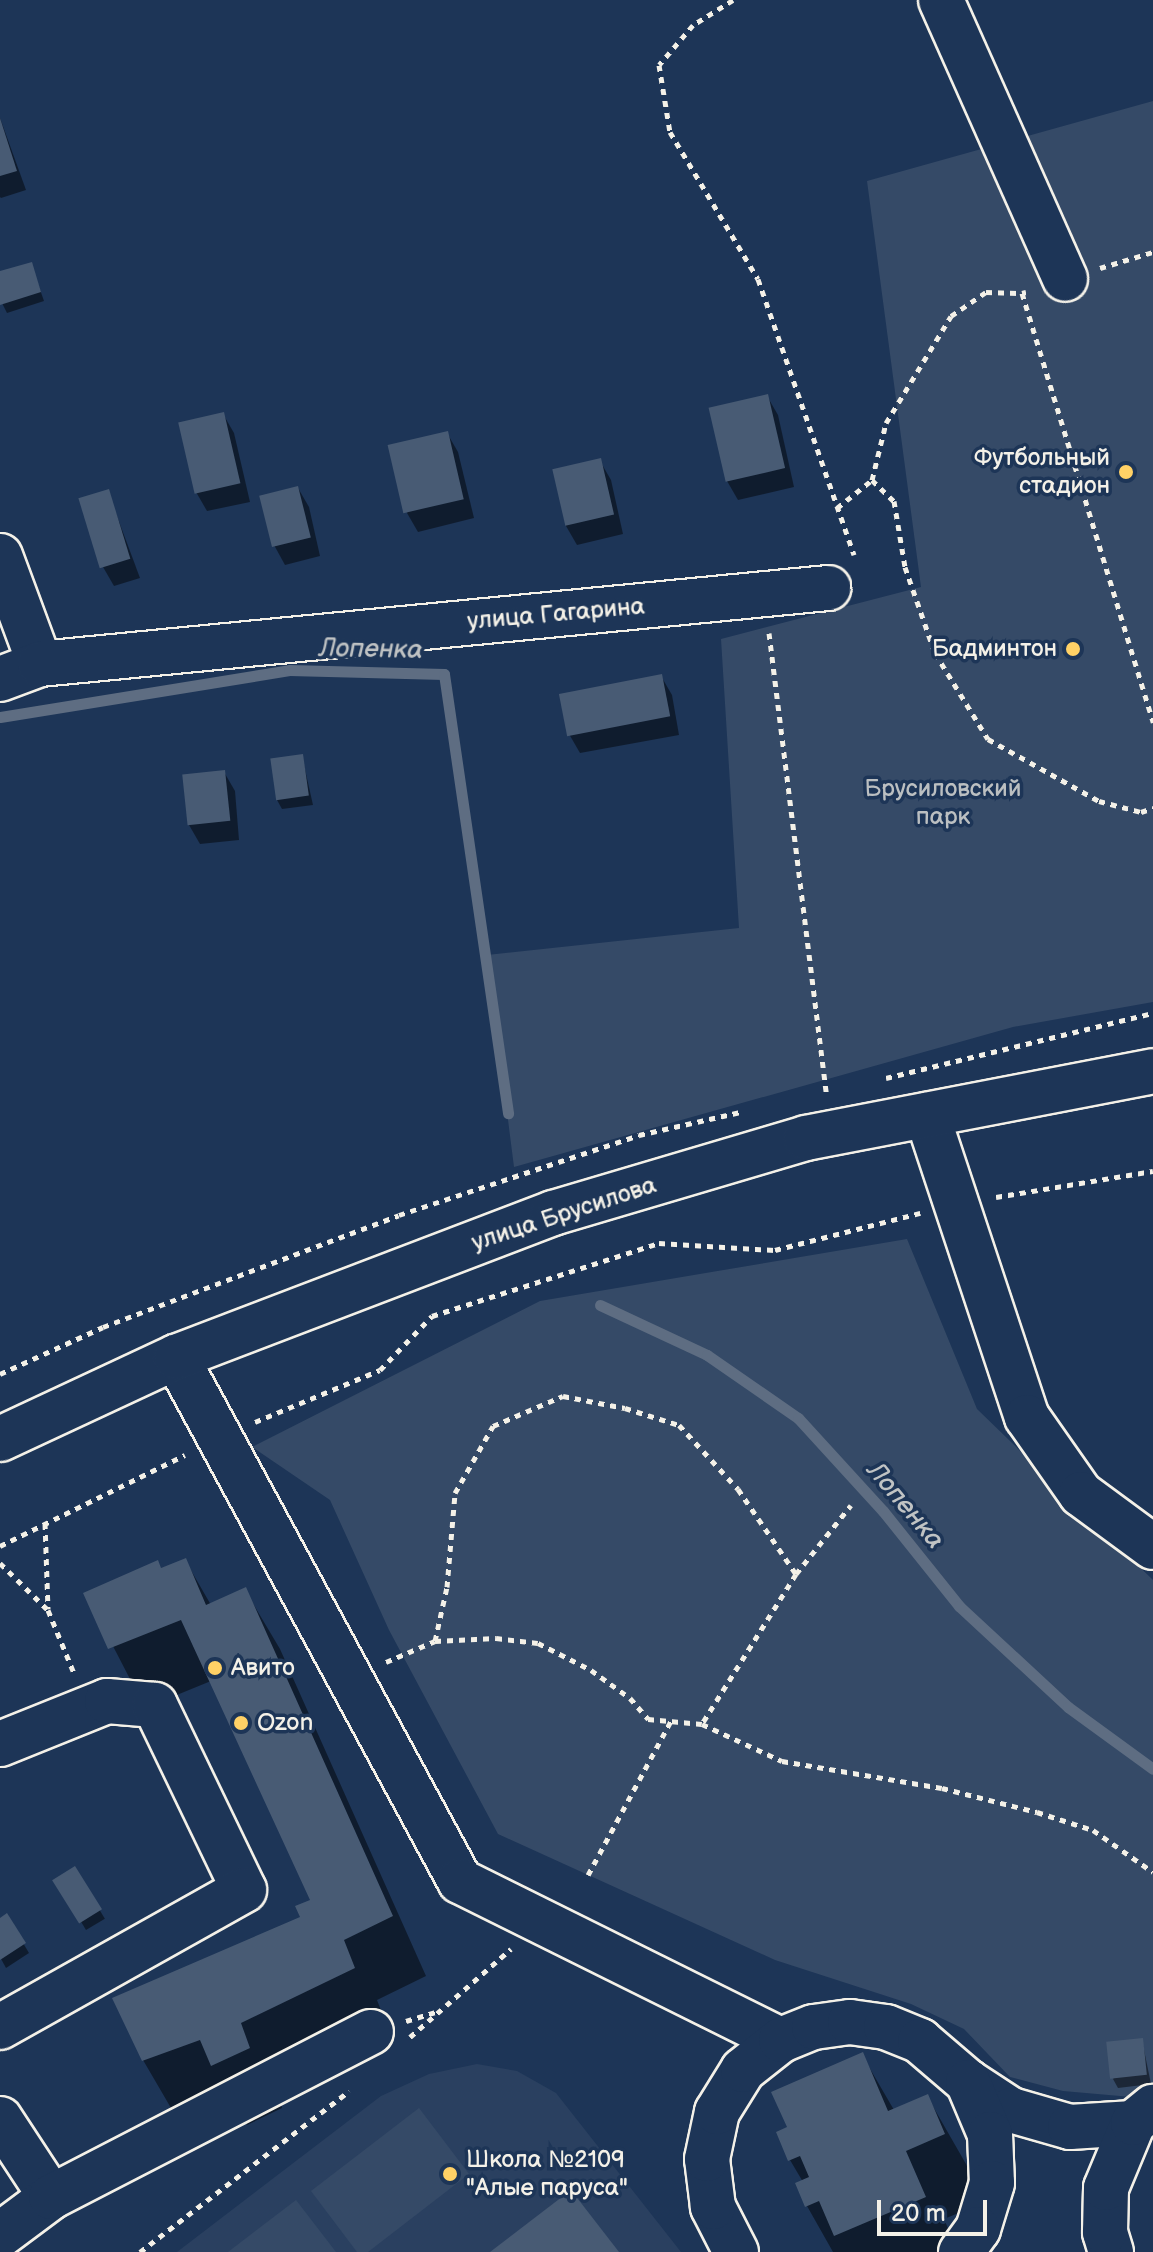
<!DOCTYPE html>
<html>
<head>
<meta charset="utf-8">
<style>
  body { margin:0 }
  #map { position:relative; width:1153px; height:2252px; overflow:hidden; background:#1d3557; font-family:"Balsamiq Sans",sans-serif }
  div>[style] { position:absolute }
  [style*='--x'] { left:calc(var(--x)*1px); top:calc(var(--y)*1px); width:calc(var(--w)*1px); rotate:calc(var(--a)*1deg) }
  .built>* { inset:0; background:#2a4060 }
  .green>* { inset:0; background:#354a67 }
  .shadow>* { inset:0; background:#0007; transform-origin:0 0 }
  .stream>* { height:11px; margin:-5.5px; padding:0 5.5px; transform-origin:5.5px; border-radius:5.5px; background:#5e6d82 }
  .building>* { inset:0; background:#485b74; transform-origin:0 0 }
  .path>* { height:5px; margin-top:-2.5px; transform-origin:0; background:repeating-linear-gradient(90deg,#f4f1e8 0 6px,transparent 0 12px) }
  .roads { filter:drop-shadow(2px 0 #f4f1e8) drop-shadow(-2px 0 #f4f1e8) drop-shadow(0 2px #f4f1e8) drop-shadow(0 -2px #f4f1e8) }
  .minor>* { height:44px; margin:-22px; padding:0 22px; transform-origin:22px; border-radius:22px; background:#1d3557 }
  .dots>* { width:22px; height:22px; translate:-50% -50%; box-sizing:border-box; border:4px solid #1d3557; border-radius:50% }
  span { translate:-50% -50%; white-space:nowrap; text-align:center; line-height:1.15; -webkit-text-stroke:7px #1d3557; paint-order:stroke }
  .poi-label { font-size:24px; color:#f4f1e8 }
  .right { translate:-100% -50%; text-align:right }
  .left { translate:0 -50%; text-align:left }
  .street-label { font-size:24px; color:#f4f1e8 }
  .park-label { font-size:24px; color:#bbbfc1 }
  .water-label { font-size:26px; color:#c0c3c4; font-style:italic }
  .scale { position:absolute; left:877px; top:2200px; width:110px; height:36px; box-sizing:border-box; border:4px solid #f4f1e8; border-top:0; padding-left:10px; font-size:24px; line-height:28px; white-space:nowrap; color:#f4f1e8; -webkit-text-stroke:6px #1d3557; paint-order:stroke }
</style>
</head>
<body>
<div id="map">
  <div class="built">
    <i style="clip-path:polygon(477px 2064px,517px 2071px,556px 2093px,681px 2252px,177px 2252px,381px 2096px,429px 2074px)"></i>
  </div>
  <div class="green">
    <i style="clip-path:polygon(1153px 101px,1153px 1002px,1013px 1027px,514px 1167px,487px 955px,739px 928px,721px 639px,921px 587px,867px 181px)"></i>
    <i style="clip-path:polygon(907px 1239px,977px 1409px,1153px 1580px,1153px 2094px,1143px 2098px,1063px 2091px,1010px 2077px,964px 2029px,911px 2004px,775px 1960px,498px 1834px,389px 1630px,330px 1500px,252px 1447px,540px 1301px)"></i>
    <i style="clip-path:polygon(419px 2108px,469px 2174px,368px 2252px,357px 2252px,311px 2191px)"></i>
    <i style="clip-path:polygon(296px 2200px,336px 2252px,228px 2252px)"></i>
  </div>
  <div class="shadow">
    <i style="clip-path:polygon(0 118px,26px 190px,1px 198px,0 197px)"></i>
    <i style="clip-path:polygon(31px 264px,44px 301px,7px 313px,0 299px,0 273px)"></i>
    <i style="clip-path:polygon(767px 396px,778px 415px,794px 487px,738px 500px,727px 481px,711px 409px)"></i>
    <i style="clip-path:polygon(223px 414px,234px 433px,250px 502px,207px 511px,196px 492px)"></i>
    <i style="clip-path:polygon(447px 433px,458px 452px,474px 518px,418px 532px,407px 513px)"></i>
    <i style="clip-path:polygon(600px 461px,611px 480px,623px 534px,577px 545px,566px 526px,554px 471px)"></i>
    <i style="clip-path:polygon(298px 488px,309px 507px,320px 556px,285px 565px,274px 545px)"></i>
    <i style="clip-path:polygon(108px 492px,140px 578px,114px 586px,103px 567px)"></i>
    <i style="clip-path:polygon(661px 676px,672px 695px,679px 735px,580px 753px,569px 734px)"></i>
    <i style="clip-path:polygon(302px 756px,313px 805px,282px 809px,277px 800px)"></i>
    <i style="clip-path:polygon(224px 772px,235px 791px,239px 840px,200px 844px,189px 825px,184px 775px)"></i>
    <i style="clip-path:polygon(185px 1560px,211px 1605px,245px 1590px,280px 1649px,426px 1976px,377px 2000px,388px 2028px,274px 2083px,282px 2108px,247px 2125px,233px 2100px,178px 2120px,143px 2060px,303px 1918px,313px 1901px,211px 1681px,145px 1708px,86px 1594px)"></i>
    <i style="left:75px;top:1869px;width:58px;height:22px;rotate:59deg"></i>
    <i style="clip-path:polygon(7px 1916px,29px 1953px,6px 1968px,0 1957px,0 1920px)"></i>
    <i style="clip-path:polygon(1142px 2040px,1151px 2084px,1118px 2088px,1113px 2079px)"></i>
    <i style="clip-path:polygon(862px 2055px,894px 2110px,927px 2096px,966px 2164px,983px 2203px,944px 2219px,958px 2252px,833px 2252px,807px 2206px,797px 2184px,803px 2182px,790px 2160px,789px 2128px)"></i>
  </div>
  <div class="stream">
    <i style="--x:0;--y:717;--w:293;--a:-9.2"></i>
    <i style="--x:289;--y:670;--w:155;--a:1.5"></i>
    <i style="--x:444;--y:674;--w:444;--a:81.7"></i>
    <i style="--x:600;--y:1305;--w:118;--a:25"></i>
    <i style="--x:707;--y:1355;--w:111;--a:34.7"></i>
    <i style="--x:798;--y:1418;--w:126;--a:47.6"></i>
    <i style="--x:883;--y:1511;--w:122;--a:51.3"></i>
    <i style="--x:959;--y:1606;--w:149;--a:42.8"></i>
    <i style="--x:1068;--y:1707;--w:105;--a:36.1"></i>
  </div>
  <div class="building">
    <i style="clip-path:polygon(0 118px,17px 171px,0 176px)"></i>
    <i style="clip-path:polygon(32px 262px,41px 292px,0 305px,0 271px)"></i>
    <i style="left:768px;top:394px;width:76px;height:61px;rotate:77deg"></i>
    <i style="left:224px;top:412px;width:73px;height:47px;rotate:77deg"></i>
    <i style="left:448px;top:431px;width:70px;height:62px;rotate:77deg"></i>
    <i style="left:601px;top:458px;width:58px;height:50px;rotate:77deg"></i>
    <i style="left:298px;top:486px;width:53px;height:40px;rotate:76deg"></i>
    <i style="left:109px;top:489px;width:73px;height:32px;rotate:73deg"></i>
    <i style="left:662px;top:674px;width:43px;height:105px;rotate:79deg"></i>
    <i style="left:303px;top:754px;width:42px;height:33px;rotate:82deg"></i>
    <i style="left:225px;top:770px;width:51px;height:43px;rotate:84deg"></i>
    <i style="clip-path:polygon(186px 1558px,206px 1605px,246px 1587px,393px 1916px,344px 1940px,355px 1968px,241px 2023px,250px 2048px,211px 2066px,200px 2040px,142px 2061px,112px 1998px,300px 1917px,295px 1906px,310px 1900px,181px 1620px,108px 1649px,83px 1593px,158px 1560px,161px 1568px)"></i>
    <i style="left:75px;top:1866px;width:51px;height:27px;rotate:58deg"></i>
    <i style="clip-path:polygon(7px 1913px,26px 1943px,0 1960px,0 1918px)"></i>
    <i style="left:1143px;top:2038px;width:37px;height:37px;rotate:84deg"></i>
    <i style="clip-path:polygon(863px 2052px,888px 2111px,928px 2094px,945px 2134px,906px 2151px,926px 2197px,834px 2236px,819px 2201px,805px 2207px,795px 2183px,809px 2177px,800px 2156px,788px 2161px,776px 2132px,787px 2127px,771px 2092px)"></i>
    <i style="clip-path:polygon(571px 2190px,619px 2252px,490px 2252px)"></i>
  </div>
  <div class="path">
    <i style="--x:733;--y:0;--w:47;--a:148"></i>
    <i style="--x:693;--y:25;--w:52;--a:130.4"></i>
    <i style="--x:659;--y:65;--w:68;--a:80.7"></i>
    <i style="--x:670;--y:132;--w:171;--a:59.1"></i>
    <i style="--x:758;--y:279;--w:292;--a:70.8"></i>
    <i style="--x:1100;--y:268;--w:55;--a:-16.8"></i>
    <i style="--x:1026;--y:292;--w:4;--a:166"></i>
    <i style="--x:1022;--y:293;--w:449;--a:73"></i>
    <i style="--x:872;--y:480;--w:59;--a:-76.2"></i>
    <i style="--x:886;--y:423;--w:125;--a:-58.7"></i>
    <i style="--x:951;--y:316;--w:42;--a:-34.4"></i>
    <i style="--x:986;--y:292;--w:36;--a:2"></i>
    <i style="--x:837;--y:508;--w:45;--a:-38.7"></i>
    <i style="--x:872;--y:480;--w:30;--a:44"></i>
    <i style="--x:894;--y:501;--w:67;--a:80.5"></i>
    <i style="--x:905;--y:567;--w:91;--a:70.8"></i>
    <i style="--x:935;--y:653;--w:101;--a:58.4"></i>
    <i style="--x:988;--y:739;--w:127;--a:29.2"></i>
    <i style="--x:1099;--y:801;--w:43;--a:14.7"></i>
    <i style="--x:1141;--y:812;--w:13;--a:-18"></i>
    <i style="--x:769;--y:633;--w:463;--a:82.9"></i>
    <i style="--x:886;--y:1078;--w:275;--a:-13.7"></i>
    <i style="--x:996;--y:1197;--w:159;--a:-9.4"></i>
    <i style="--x:0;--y:1374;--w:113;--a:-24.5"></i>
    <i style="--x:103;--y:1327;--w:316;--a:-20.7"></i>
    <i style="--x:399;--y:1215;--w:253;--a:-18.4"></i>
    <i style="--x:639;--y:1135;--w:104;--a:-12.8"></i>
    <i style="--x:255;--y:1422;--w:135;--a:-22.6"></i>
    <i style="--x:380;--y:1370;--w:75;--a:-46.1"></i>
    <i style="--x:432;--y:1316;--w:238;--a:-17.8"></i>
    <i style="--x:659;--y:1243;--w:116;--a:3.5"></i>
    <i style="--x:775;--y:1250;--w:150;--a:-14.3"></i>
    <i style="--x:45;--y:1523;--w:86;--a:88"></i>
    <i style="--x:0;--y:1546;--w:206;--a:-26.2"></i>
    <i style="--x:0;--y:1563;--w:67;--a:44.4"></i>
    <i style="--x:48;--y:1610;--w:68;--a:67.6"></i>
    <i style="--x:796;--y:1574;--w:88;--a:-51.4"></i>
    <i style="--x:435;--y:1641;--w:55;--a:-77.5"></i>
    <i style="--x:447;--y:1587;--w:94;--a:-85.1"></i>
    <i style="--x:455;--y:1493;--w:77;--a:-60.4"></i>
    <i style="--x:493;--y:1426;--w:76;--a:-23.2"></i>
    <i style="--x:563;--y:1396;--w:63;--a:11"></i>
    <i style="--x:625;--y:1408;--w:57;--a:17.5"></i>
    <i style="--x:679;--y:1425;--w:87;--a:47.3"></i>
    <i style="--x:738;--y:1489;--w:103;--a:55.7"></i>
    <i style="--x:796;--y:1574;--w:177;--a:122.1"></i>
    <i style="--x:386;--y:1662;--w:53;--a:-23.2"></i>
    <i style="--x:435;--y:1641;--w:61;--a:-2.8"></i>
    <i style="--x:496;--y:1638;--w:42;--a:6.8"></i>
    <i style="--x:538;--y:1643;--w:59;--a:27"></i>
    <i style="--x:591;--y:1670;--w:48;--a:35.7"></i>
    <i style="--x:630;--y:1698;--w:28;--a:49"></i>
    <i style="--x:648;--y:1719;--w:54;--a:5.3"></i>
    <i style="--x:702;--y:1724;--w:88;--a:24.8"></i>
    <i style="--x:782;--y:1761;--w:162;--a:9.6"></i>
    <i style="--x:942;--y:1788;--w:98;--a:14.2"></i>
    <i style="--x:1037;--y:1812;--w:59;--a:17.8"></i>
    <i style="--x:1093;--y:1830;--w:73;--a:35"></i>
    <i style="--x:588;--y:1875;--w:177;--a:-61.7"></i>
    <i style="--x:406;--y:2021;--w:34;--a:-17"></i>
    <i style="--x:410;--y:2037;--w:134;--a:-41.1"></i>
    <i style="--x:140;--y:2252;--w:264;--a:-37.6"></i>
  </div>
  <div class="roads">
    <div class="minor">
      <i style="--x:941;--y:0;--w:305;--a:66"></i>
      <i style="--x:0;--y:556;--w:115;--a:69.7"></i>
      <i style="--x:0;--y:679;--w:43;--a:-20.6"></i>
      <i style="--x:40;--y:664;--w:792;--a:-5.51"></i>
      <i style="--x:927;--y:1115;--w:318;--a:71.7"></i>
      <i style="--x:1027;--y:1417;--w:94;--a:55"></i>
      <i style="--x:1081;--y:1494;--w:89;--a:36.4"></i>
      <i style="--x:176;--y:1357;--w:596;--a:61.54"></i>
      <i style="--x:460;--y:1881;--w:358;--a:26.4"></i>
      <i style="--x:0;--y:1439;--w:194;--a:-25"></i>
      <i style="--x:176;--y:1357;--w:404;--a:-20.9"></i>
      <i style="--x:553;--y:1213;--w:264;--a:-16.5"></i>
      <i style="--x:806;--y:1138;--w:353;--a:-10.9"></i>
      <i style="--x:0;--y:1744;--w:115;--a:-21.9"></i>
      <i style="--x:107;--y:1701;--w:48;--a:4.8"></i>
      <i style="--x:155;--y:1705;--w:205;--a:64.3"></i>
      <i style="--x:244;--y:1890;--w:280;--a:150.7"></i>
      <i style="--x:968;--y:2082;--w:51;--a:33.1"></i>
      <i style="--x:1011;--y:2110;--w:61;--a:16.1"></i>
      <i style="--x:1070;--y:2127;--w:63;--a:-3.6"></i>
      <i style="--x:0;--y:2119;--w:93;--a:56.8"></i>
      <i style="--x:51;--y:2197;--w:64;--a:143.3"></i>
      <i style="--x:51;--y:2197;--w:360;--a:-27.3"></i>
      <i style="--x:736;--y:2252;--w:51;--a:-117.1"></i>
      <i style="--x:713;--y:2207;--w:48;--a:-97.1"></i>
      <i style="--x:707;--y:2159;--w:48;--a:-78"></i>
      <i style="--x:717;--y:2112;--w:49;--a:-58.2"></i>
      <i style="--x:743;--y:2070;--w:48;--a:-38.3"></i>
      <i style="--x:781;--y:2040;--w:35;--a:-22"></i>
      <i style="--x:814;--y:2027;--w:36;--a:-8"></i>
      <i style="--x:850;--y:2022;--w:36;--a:8"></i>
      <i style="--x:886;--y:2027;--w:37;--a:22"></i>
      <i style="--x:920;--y:2041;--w:63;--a:40.5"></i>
      <i style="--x:968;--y:2082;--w:56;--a:67.1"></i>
      <i style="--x:990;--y:2134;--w:49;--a:87.7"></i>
      <i style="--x:992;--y:2183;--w:48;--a:106.9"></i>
      <i style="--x:978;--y:2229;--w:29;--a:126"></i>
      <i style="--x:1111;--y:2252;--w:21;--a:-107"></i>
      <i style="--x:1105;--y:2232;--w:44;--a:-88.7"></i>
      <i style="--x:1106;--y:2188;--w:70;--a:-67.4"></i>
      <i style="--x:1133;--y:2123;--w:26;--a:-39"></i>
    </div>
  </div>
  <div class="dots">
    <i style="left:1126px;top:472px;background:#ffd166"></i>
    <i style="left:1073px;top:649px;background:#ffd166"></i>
    <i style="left:215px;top:1668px;background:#ffd166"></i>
    <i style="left:241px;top:1723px;background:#ffd166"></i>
    <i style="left:450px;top:2174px;background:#ffd166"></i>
  </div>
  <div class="poi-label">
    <span class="right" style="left:1110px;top:472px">Футбольный<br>стадион</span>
    <span class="right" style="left:1057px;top:649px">Бадминтон</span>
    <span class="left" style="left:231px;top:1668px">Авито</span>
    <span class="left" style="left:257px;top:1723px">Ozon</span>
    <span class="left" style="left:466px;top:2174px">Школа №2109<br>"Алые паруса"</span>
  </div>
  <div class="street-label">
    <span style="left:556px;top:614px;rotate:-5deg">улица Гагарина</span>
    <span style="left:564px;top:1214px;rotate:-18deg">улица Брусилова</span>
  </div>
  <div class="park-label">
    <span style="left:943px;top:803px">Брусиловский<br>парк</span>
  </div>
  <div class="water-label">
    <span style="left:371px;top:650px;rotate:1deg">Лопенка</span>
    <span style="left:905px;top:1506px;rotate:50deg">Лопенка</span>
  </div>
  <div class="scale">20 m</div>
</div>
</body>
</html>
